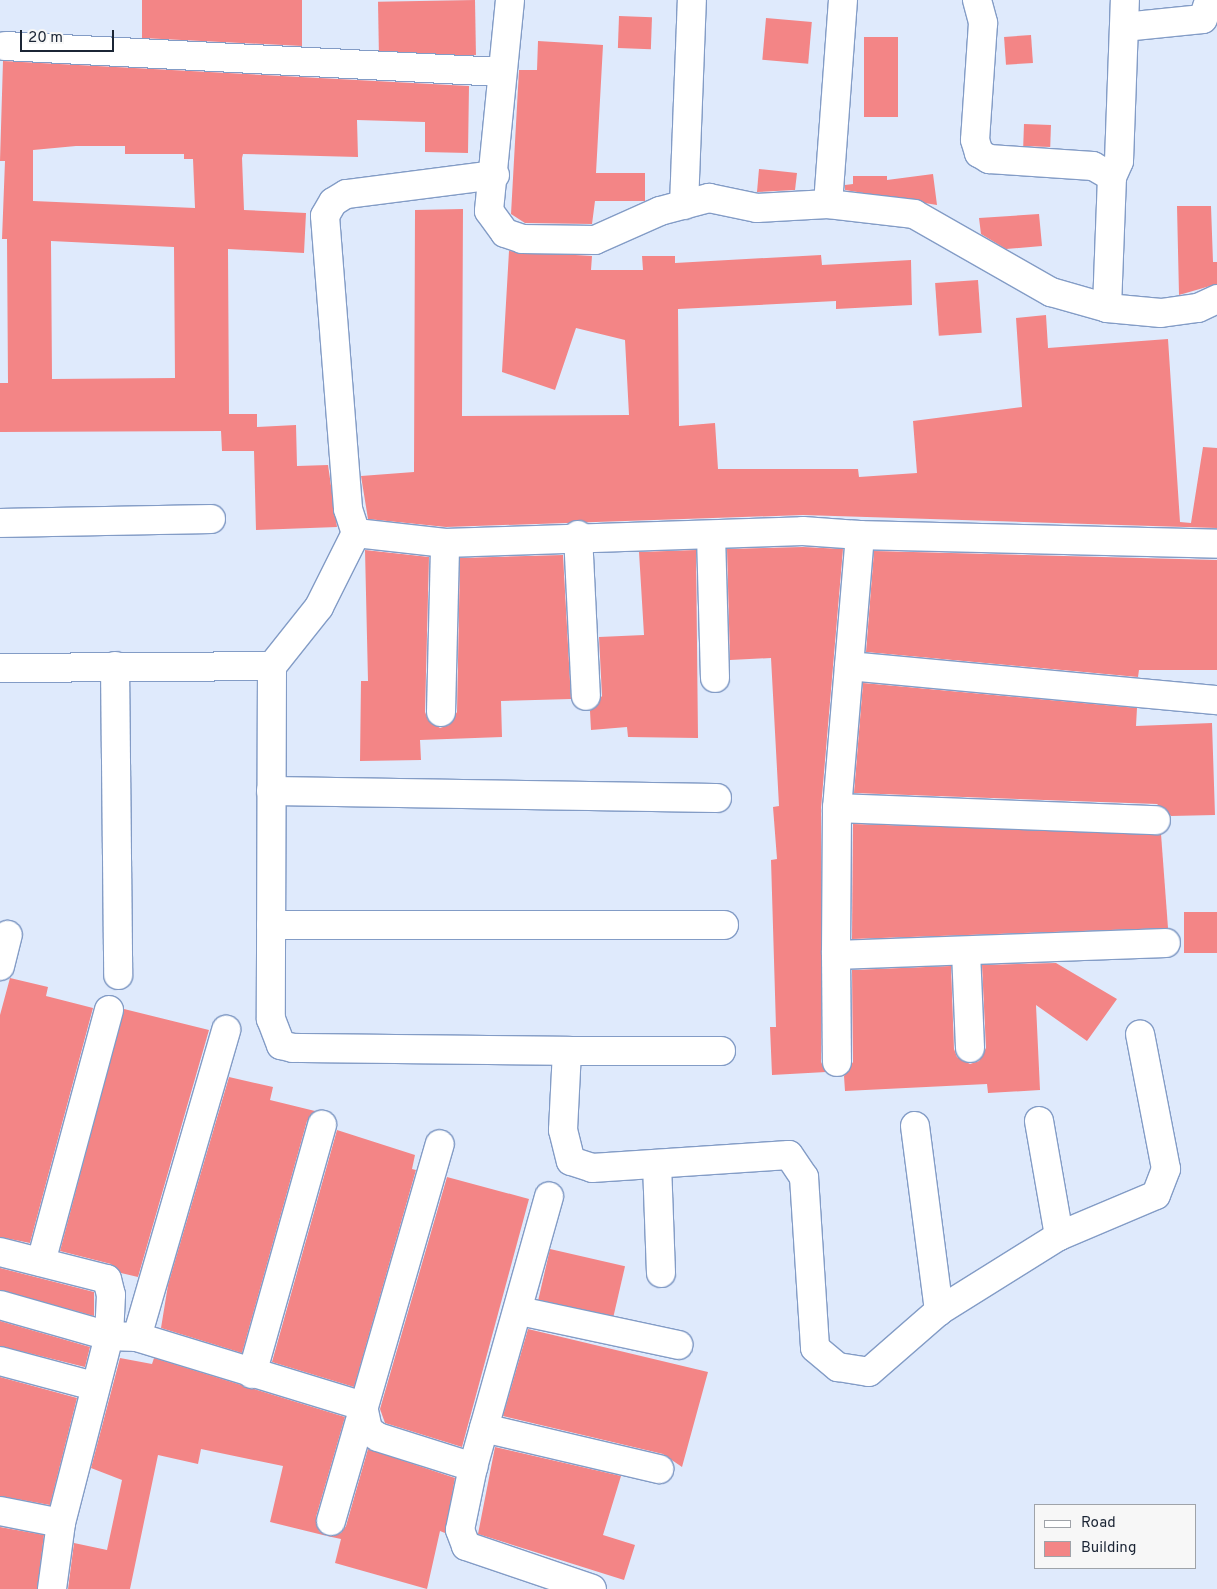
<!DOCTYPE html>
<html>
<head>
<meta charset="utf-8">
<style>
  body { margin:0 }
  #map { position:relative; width:1217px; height:1589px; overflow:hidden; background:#dfeafc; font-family:Overpass,sans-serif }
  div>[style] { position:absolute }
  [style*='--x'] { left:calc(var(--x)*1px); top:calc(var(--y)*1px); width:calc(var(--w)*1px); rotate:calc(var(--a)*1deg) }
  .building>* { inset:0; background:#f38586; transform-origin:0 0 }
  .roads { filter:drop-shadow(1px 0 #839cc6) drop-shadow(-1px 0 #839cc6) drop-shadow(0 1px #839cc6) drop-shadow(0 -1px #839cc6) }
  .minor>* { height:28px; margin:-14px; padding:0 14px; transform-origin:14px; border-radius:14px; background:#fff }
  span { translate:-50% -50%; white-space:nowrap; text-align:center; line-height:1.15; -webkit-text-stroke:4px #f7f7f7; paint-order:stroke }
  .legend { position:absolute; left:1034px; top:1504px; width:162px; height:65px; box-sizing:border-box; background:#f7f7f7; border:1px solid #9fa3a9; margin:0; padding:6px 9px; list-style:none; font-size:15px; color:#1b2535 }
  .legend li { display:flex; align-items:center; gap:10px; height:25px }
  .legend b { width:25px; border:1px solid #9fa3a9 }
  .scale { position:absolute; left:20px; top:30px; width:94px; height:22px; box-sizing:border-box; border:2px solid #1b2535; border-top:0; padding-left:6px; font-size:15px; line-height:18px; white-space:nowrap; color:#1b2535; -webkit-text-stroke:4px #f7f7f7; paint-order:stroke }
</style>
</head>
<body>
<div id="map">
  <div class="building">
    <i style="clip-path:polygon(142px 0,302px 0,302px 46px,142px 38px)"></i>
    <i style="left:475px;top:0;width:55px;height:97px;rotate:89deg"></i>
    <i style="left:619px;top:16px;width:33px;height:32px;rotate:2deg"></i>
    <i style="left:766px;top:18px;width:46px;height:42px;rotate:5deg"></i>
    <i style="left:1031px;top:35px;width:28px;height:27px;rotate:86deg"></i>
    <i style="left:864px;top:37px;width:34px;height:80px"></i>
    <i style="clip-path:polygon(538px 41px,603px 45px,596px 173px,645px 173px,645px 201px,595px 201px,592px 224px,525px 223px,511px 214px,519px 70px,537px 70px)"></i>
    <i style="clip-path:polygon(evenodd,3px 61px,469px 86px,468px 153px,425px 152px,425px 122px,357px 120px,358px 157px,243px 154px,242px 158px,244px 210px,306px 213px,304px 253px,228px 249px,229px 414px,257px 414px,257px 427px,296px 425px,297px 466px,328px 465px,337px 527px,256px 530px,254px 451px,222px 451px,221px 431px,0 432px,0 383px,8px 383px,7px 239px,2px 239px,5px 161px,0 161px,3px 61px,76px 146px,125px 146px,125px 154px,184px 154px,184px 159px,193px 159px,195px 208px,33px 201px,33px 150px,76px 146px,3px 61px,51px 241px,174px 247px,175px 378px,52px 379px,51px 241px)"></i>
    <i style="left:1024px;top:124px;width:27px;height:22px;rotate:2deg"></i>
    <i style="clip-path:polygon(759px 169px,797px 173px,795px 190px,757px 192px)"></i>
    <i style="clip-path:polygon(933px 174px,937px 205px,845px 190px,845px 185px,853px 184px,853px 176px,887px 176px,887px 180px)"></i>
    <i style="clip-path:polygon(1177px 206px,1211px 206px,1213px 262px,1217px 262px,1217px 284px,1179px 295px)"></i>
    <i style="clip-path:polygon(463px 209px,462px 416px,629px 415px,625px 340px,576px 328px,555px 390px,502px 372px,509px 251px,592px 256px,591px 270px,643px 270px,642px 256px,675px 256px,675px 263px,821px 255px,822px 265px,911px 260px,912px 305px,836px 309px,836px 301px,678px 309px,679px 426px,715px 423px,718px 469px,858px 469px,859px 477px,917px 473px,913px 421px,1022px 407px,1016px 318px,1046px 315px,1048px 348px,1168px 339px,1180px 522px,1191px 523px,1203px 447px,1217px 448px,1217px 528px,803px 515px,446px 527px,368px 519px,361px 476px,414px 472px,415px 210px)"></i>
    <i style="clip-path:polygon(1039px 214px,1042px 246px,1006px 249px,981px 234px,979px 218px)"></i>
    <i style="left:978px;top:280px;width:53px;height:43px;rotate:86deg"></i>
    <i style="clip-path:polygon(803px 547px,843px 549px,821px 808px,821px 1062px,826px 1072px,772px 1075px,770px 1027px,776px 1027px,771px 860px,777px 859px,773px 807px,779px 806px,771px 658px,730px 660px,727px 549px)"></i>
    <i style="clip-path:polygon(365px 550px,429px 557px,425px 712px,428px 720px,440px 728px,449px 725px,457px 712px,460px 558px,563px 555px,571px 699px,501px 701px,502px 737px,420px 740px,421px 760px,360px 761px,361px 681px,368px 681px)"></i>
    <i style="clip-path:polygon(696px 550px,698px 738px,628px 737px,627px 727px,591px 730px,590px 711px,602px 696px,599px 637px,644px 635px,639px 552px)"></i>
    <i style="clip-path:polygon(874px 551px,1217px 560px,1217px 670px,1139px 670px,1138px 677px,866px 652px)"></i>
    <i style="clip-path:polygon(863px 683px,1137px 708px,1136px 726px,1212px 723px,1215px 815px,1171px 816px,1157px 804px,854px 793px)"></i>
    <i style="clip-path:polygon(853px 824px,1161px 834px,1168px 928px,852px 939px)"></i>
    <i style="left:1217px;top:912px;width:41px;height:33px;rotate:90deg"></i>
    <i style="clip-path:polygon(1056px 963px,1117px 999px,1087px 1041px,1036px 1005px,1040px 1090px,988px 1093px,987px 1084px,845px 1091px,844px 1076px,853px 1062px,852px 970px,951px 966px,954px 1049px,957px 1057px,970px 1064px,979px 1061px,986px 1048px,982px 965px)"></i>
    <i style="clip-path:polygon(10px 978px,48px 987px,46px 996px,93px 1008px,30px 1243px,0 1237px,0 1015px)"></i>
    <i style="clip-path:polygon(124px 1009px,209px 1030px,138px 1277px,121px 1273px,111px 1264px,60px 1251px)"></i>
    <i style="clip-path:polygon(229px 1077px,273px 1087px,270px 1100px,315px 1111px,307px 1121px,242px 1353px,161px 1328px,168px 1285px)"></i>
    <i style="clip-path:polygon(337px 1130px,415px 1155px,412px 1169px,416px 1170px,354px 1387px,272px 1362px)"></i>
    <i style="clip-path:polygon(447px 1177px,529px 1199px,462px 1447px,385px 1423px,380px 1409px)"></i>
    <i style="left:550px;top:1249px;width:77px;height:52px;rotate:13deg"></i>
    <i style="clip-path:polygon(0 1268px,94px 1292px,94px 1316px,0 1290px)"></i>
    <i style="clip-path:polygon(0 1321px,90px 1347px,85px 1367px,0 1346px)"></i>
    <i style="clip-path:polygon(528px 1329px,708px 1372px,682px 1467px,663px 1454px,503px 1416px)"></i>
    <i style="clip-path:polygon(120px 1358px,152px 1364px,154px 1358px,345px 1417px,316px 1517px,319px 1531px,327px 1536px,270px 1522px,283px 1466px,201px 1449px,198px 1464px,158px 1455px,130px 1589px,68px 1589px,74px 1543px,107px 1550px,122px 1480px,91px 1468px)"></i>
    <i style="clip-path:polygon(0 1377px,77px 1398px,50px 1505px,0 1496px)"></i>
    <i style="clip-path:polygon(495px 1447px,621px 1476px,603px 1535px,635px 1545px,624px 1580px,478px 1534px)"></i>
    <i style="clip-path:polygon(368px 1449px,455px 1478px,445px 1533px,440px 1531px,427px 1589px,335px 1563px,341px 1539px,327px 1536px,341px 1533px,346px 1526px)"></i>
    <i style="clip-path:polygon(0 1527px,44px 1535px,37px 1589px,0 1589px)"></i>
  </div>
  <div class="roads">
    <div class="minor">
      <i style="--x:510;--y:0;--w:212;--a:95.7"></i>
      <i style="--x:489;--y:211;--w:27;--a:54"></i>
      <i style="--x:505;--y:233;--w:18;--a:19"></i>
      <i style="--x:522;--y:239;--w:73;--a:0.8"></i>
      <i style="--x:595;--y:240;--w:71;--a:-24"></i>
      <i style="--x:660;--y:211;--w:51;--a:-14.9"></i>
      <i style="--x:709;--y:198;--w:49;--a:11.8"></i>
      <i style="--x:757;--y:208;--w:71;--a:-3.2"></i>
      <i style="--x:828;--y:204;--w:87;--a:6.6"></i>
      <i style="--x:914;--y:214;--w:158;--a:29.7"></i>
      <i style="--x:1051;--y:292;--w:58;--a:15.9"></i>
      <i style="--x:1107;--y:308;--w:54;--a:5.3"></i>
      <i style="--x:1161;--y:313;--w:37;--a:-8"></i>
      <i style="--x:1198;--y:308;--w:21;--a:-25"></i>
      <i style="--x:977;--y:0;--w:24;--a:75"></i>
      <i style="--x:983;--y:23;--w:117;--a:93.9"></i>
      <i style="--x:975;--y:140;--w:14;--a:73"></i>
      <i style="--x:979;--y:153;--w:12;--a:31"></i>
      <i style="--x:989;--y:159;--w:104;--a:3.9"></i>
      <i style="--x:1093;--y:166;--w:22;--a:30"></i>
      <i style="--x:1112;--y:177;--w:131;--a:92.2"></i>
      <i style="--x:1124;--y:27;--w:79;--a:-5.8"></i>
      <i style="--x:1203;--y:19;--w:20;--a:-72"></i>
      <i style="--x:5;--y:46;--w:496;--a:3"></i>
      <i style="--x:495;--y:175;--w:150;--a:172.7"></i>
      <i style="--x:346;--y:194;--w:15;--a:148"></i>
      <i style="--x:333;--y:202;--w:16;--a:120"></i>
      <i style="--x:325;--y:216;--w:294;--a:85.5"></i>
      <i style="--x:348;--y:509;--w:25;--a:72"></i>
      <i style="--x:356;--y:533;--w:90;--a:6.4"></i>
      <i style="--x:445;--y:543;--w:358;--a:-1.9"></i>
      <i style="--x:803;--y:531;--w:57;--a:4"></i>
      <i style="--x:860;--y:535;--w:274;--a:94.8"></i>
      <i style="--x:837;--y:808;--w:147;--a:90.4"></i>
      <i style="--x:836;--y:955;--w:330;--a:-2.1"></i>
      <i style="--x:1112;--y:177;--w:17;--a:-66"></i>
      <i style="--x:1119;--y:161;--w:161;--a:-87.9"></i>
      <i style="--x:828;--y:204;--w:205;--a:-85.8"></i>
      <i style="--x:684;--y:205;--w:205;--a:-87.8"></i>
      <i style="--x:0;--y:523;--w:211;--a:-1.1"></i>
      <i style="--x:356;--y:533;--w:83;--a:116.6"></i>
      <i style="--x:319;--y:607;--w:75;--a:128.5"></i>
      <i style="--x:272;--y:666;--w:353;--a:90.2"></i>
      <i style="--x:271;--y:1019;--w:28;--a:69"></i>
      <i style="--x:281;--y:1045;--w:12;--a:14"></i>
      <i style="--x:293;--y:1048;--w:274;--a:0.6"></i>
      <i style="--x:567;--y:1051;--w:79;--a:92.9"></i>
      <i style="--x:563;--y:1130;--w:32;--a:76"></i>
      <i style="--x:571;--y:1161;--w:22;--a:18"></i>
      <i style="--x:592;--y:1168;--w:197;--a:-3.8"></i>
      <i style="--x:789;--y:1155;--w:27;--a:56"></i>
      <i style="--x:804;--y:1177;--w:171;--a:86.3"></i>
      <i style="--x:815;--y:1348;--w:30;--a:40"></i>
      <i style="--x:838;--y:1367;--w:31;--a:9"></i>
      <i style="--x:869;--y:1372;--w:93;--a:-41.1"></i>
      <i style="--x:939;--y:1311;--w:142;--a:-32"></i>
      <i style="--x:1059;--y:1236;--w:105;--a:-22.9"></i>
      <i style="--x:1156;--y:1195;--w:28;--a:-69"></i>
      <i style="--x:1166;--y:1169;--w:137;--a:-100.9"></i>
      <i style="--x:578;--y:535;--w:161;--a:87.2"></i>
      <i style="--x:711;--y:535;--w:143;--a:88.4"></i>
      <i style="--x:860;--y:535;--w:357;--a:1.4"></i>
      <i style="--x:115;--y:666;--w:309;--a:89.4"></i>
      <i style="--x:849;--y:666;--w:370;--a:5.3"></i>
      <i style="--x:0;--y:668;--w:272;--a:-0.4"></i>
      <i style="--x:441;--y:712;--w:169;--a:-88.6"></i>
      <i style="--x:271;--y:791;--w:446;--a:0.9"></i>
      <i style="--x:837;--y:808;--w:319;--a:2.2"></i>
      <i style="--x:271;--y:925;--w:453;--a:0"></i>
      <i style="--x:966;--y:952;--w:96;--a:87.6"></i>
      <i style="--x:836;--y:955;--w:107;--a:89.5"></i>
      <i style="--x:0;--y:966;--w:32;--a:-76"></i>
      <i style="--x:567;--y:1051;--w:154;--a:0"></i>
      <i style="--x:1039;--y:1121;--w:117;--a:80.1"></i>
      <i style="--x:915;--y:1126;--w:187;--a:82.6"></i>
      <i style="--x:657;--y:1164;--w:109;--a:87.9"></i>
      <i style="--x:0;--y:1252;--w:110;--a:14.2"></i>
      <i style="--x:107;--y:1279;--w:16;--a:76"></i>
      <i style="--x:111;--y:1295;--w:41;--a:92.8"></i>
      <i style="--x:109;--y:1336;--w:193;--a:104.4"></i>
      <i style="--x:41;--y:1262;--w:261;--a:-74.9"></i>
      <i style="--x:0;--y:1305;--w:113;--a:15.9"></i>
      <i style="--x:109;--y:1336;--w:28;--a:2"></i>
      <i style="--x:137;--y:1337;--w:236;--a:17"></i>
      <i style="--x:363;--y:1406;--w:25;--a:78"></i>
      <i style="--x:368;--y:1430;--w:12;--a:35"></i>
      <i style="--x:378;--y:1437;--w:100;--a:17.5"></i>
      <i style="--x:473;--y:1467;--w:281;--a:-74.3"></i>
      <i style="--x:520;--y:1311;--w:162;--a:12.1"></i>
      <i style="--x:137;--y:1337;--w:320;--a:-73.8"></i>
      <i style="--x:0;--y:1361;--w:97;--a:14.9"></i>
      <i style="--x:252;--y:1374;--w:259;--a:-74.3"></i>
      <i style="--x:484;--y:1428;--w:180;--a:13.2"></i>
      <i style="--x:473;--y:1467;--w:64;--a:101.7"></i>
      <i style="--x:460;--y:1530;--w:17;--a:69"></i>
      <i style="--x:466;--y:1546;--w:133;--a:18.8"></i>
      <i style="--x:0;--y:1511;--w:62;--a:11.1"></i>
      <i style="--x:61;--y:1523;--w:67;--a:97.8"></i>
      <i style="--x:331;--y:1521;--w:392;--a:-73.9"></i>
    </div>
  </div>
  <ul class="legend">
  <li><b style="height:6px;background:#fff"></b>Road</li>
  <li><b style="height:14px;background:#f38586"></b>Building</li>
  </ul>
  <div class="scale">20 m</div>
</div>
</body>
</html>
